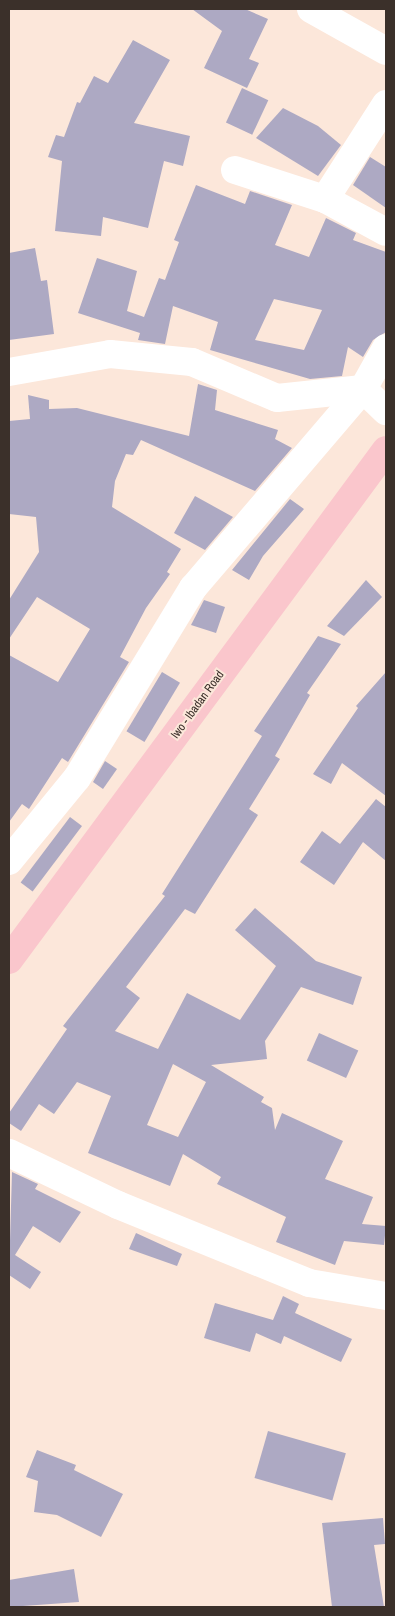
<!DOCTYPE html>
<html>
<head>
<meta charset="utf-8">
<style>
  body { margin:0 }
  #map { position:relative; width:395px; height:1616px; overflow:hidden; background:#fce7da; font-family:"Archivo Narrow",sans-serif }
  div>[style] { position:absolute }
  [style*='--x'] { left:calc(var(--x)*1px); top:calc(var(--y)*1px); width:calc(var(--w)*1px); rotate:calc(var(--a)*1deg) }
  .building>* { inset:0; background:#ada9c3; transform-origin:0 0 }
  .minor>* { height:28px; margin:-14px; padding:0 14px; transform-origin:14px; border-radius:14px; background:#fff }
  .major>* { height:28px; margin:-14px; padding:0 14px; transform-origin:14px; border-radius:14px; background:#fac6cc }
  span { translate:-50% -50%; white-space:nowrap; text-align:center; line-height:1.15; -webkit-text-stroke:4px #fce7da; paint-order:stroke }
  .street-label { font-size:12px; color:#3b302a }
  .frame { position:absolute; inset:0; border:10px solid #3b302a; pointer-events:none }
</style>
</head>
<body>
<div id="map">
  <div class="building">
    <i style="clip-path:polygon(192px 9px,245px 9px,268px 19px,249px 59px,259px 63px,247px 88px,204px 68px,222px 31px)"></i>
    <i style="clip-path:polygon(133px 40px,170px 60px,134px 123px,190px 136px,183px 166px,164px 161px,148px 228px,103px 217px,101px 236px,55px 231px,62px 161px,48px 157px,56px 135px,64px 137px,77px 102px,80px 103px,94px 76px,108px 83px)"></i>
    <i style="left:242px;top:88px;width:29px;height:38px;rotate:25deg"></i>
    <i style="clip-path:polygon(283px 108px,318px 126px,341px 145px,318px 176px,256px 138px)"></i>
    <i style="clip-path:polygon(370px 157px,386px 167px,386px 208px,353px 185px)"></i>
    <i style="clip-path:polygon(evenodd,196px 185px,245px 204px,250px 191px,292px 205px,275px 245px,309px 257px,326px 218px,356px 233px,353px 240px,386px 252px,386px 332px,373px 340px,363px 357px,348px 347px,342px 376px,310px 379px,210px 350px,218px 322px,173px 306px,165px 344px,138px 340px,140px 333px,78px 313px,97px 258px,137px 271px,127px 311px,144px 317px,159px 278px,165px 280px,179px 242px,174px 240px,196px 185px,274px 299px,322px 310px,304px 350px,255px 340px,274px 299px)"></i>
    <i style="clip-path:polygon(35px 248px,41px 281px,47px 280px,54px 334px,9px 340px,9px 253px)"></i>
    <i style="clip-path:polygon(198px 384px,217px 390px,215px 410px,278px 430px,275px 439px,292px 448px,255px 491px,141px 440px,133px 455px,126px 454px,115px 481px,112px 507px,181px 549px,167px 572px,170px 574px,146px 608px,120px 657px,129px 662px,68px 762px,62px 758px,29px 809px,22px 804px,9px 822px,9px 655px,58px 682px,90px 629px,37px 597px,9px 639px,9px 600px,39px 552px,36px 517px,9px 514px,9px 421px,30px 419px,28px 395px,49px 400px,49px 409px,77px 408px,189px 436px)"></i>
    <i style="clip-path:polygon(195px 496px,233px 517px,205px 550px,174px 533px)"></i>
    <i style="clip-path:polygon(290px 499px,304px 509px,263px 556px,249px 580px,232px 570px)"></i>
    <i style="clip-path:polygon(366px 580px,382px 597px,344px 636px,327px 626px)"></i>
    <i style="clip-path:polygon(204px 600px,225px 607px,216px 633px,191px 625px)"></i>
    <i style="clip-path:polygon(evenodd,318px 636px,341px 644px,307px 693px,310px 695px,275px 756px,280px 759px,249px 809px,258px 815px,195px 914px,185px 909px,126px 987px,140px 998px,115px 1031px,158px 1049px,187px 993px,240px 1020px,276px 966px,235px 930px,255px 908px,316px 961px,362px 977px,353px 1005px,301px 987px,265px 1041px,267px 1059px,211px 1065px,264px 1097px,261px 1102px,272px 1108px,275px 1130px,282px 1113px,343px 1141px,325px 1179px,373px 1197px,362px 1224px,386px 1226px,384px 1245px,344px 1241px,335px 1265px,276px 1242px,286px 1217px,217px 1184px,221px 1177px,183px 1154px,170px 1186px,88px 1153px,111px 1096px,77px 1082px,54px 1114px,39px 1104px,21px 1131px,9px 1123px,9px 1113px,67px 1029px,63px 1026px,165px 896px,162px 894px,262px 736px,254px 731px,318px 636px,173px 1064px,206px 1082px,178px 1137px,147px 1125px,173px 1064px)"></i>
    <i style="left:162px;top:672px;width:21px;height:69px;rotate:31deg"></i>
    <i style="clip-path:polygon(386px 672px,386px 796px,342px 763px,331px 784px,313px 774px,358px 708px,356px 706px)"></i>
    <i style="clip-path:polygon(105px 761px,117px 769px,103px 789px,93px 782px)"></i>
    <i style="clip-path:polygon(376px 799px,386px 807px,386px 861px,363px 842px,334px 885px,300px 862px,322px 831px,340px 844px)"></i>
    <i style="left:70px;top:817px;width:15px;height:82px;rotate:37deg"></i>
    <i style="left:319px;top:1033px;width:43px;height:30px;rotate:24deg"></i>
    <i style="clip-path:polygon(12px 1172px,38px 1184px,35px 1189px,81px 1212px,60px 1243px,33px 1226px,15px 1255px,41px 1272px,30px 1289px,9px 1275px)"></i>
    <i style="clip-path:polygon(136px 1233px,182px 1254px,177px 1266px,129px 1249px)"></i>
    <i style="clip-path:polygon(283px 1296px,299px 1304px,295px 1313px,352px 1339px,341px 1362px,284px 1336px,281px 1344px,256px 1333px,250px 1352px,204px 1338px,215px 1303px,273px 1320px)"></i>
    <i style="left:268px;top:1431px;width:81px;height:49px;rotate:16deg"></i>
    <i style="clip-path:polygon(37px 1450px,76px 1465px,74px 1470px,123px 1494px,101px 1537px,57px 1515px,34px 1512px,38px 1481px,26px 1477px)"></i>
    <i style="clip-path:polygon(383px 1518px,385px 1544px,374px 1545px,384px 1607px,332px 1607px,322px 1523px)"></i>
    <i style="clip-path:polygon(74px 1569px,79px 1602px,9px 1607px,9px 1580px)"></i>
  </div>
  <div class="minor">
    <i style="--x:311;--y:9;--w:86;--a:29.2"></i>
    <i style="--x:235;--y:170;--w:95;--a:17.9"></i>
    <i style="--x:325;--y:199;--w:69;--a:28.4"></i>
    <i style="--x:325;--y:199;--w:113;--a:-57.3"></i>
    <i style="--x:9;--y:372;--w:103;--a:-10.1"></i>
    <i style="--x:110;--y:354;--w:82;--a:5.6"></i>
    <i style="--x:192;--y:362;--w:92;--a:23"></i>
    <i style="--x:277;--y:398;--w:86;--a:-6"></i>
    <i style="--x:363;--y:389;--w:32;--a:44"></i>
    <i style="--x:9;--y:861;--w:107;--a:-50.7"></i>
    <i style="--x:77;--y:778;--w:223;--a:-58.6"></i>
    <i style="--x:193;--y:588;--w:262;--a:-49.5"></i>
    <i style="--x:363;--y:389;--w:47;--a:-60.7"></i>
    <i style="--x:9;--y:1153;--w:121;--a:25.5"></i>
    <i style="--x:118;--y:1205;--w:206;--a:22.2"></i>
    <i style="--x:309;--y:1283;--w:78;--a:9.6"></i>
  </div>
  <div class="major">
    <i style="--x:9;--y:960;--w:634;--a:-53.53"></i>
  </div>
  <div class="street-label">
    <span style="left:198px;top:705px;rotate:-54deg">Iwo - Ibadan Road</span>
  </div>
  <div class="frame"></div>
</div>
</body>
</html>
